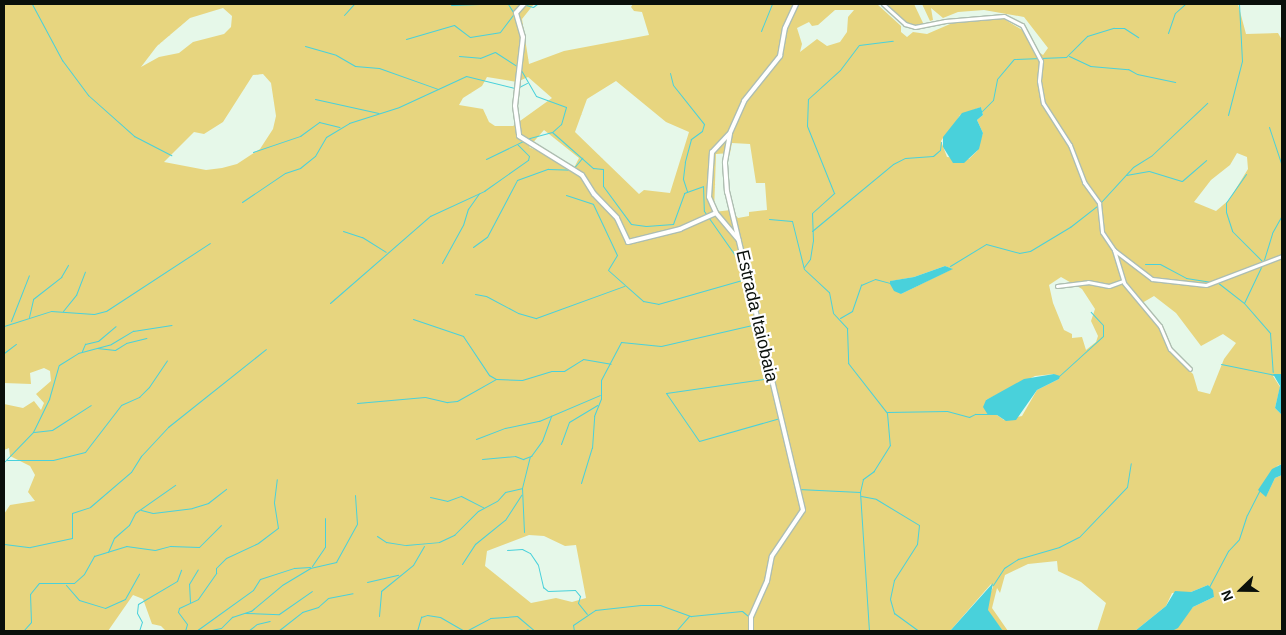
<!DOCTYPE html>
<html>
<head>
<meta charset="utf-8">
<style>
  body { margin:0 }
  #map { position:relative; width:1286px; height:635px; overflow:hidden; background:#e6f8e9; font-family:Helvetica,sans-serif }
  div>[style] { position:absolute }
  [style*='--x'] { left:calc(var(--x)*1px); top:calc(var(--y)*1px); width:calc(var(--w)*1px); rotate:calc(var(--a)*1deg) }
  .green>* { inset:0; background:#e7d57f }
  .water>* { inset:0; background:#49d1db }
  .stream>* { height:1px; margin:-0.5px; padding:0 0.5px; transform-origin:0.5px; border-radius:0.5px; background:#49d1db }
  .roads { filter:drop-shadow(1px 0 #aebeb1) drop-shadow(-1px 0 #aebeb1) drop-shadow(0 1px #aebeb1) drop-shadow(0 -1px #aebeb1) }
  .minor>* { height:3px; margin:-1.5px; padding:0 1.5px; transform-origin:1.5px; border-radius:1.5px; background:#fff }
  .tertiary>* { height:4px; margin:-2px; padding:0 2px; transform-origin:2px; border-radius:2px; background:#fff }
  span { translate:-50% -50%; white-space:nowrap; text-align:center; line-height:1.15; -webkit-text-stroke:4.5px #fff; paint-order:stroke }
  .street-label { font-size:18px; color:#0a100b }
  .frame { position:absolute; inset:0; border:5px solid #0a100b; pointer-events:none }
  .north { position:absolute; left:1216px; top:565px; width:50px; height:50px; -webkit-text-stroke:4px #fff; paint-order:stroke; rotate:248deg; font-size:14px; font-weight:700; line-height:20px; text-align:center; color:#0a100b }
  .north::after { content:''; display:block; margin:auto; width:18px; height:22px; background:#0a100b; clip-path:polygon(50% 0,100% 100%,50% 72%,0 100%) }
</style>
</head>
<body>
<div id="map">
  <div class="green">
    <i style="clip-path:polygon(evenodd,4px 4px,534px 4px,522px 19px,529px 64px,564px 51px,649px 35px,642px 12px,634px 11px,631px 7px,633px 4px,877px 4px,901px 26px,901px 32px,907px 37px,913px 32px,927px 34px,957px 21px,1004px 19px,1024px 31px,1037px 51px,1043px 55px,1048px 48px,1024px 17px,984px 10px,958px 12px,943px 18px,931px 8px,933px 20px,930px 21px,922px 4px,1238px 4px,1246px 34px,1278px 33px,1282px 40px,1282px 374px,1273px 376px,1280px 387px,1275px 408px,1282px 415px,1282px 464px,1277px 466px,1266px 496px,1275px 478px,1282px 475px,1282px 631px,1172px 631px,1193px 607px,1214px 597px,1208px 585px,1191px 592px,1172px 593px,1166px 606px,1135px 631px,1097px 631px,1106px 603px,1081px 582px,1058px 571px,1057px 561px,1028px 564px,1005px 575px,1000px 593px,997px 588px,992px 608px,1008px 631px,1003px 631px,988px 612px,988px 599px,993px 587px,991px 584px,950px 631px,166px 631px,161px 626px,152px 624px,143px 599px,133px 595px,108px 631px,4px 631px,4px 514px,10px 505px,35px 501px,28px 492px,35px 475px,30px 466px,10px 456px,9px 448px,4px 450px,4px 404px,23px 408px,34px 401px,41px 410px,44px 403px,36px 394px,51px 381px,50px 371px,44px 368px,30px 373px,31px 384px,4px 383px,4px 4px,223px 8px,232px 16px,231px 27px,224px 34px,193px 42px,179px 53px,159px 57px,141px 67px,157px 46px,190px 18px,223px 8px,4px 4px,835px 10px,854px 10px,848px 17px,847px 32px,840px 42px,827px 46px,817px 39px,800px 52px,802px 44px,797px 28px,809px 22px,812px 26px,818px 25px,835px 10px,4px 4px,263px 74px,271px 83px,276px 116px,273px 129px,260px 149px,237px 164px,222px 168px,206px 170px,164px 162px,194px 132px,204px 134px,223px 122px,253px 75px,263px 74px,4px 4px,487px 77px,517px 82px,528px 77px,552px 98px,513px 126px,495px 126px,489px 122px,483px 109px,459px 105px,463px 98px,482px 86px,487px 77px,4px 4px,616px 81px,666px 122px,689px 132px,670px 193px,644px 190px,639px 194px,575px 132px,587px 99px,616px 81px,4px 4px,981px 107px,983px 115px,977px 120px,983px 133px,977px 151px,969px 159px,947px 157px,941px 141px,943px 138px,952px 129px,960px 115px,981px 107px,4px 4px,544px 130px,579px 158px,574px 168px,529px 147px,544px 130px,4px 4px,732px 143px,750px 144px,756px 183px,765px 183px,767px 210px,749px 212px,749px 216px,738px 218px,731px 210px,714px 212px,716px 154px,730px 153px,732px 143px,4px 4px,1237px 153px,1247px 157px,1248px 169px,1229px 200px,1216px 211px,1194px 202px,1211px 180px,1230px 165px,1237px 153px,4px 4px,945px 266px,952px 269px,901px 294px,891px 281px,914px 277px,945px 266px,4px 4px,1061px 277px,1082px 289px,1095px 309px,1091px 321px,1098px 336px,1096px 342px,1086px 350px,1082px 337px,1072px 338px,1072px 334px,1064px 330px,1053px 303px,1049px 285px,1061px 277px,4px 4px,1154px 296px,1176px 313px,1201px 346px,1223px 334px,1236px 343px,1224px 359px,1210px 394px,1198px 391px,1193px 374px,1173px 355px,1166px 333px,1142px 303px,1154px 296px,4px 4px,1054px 374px,1059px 379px,1037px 390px,1022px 416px,1004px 420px,997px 415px,988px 415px,986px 400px,1035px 376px,1054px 374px,4px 4px,529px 535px,544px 536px,565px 546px,576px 545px,586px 598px,572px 602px,556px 598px,531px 603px,485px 566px,487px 551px,529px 535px)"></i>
    <i style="clip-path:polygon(886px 4px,914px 4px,924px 25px,911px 26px)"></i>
  </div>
  <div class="water">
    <i style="clip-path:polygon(981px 107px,983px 115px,977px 120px,983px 133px,979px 149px,964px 163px,953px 163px,943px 147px,943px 137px,962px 113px)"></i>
    <i style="clip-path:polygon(945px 266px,953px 269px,901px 294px,894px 291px,890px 284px,890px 281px,914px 277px)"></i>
    <i style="clip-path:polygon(1054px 374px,1060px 376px,1059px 379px,1037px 390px,1016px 420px,1006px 421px,997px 415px,988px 415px,983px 407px,986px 400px,1024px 379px)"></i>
    <i style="clip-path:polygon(1273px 374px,1282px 374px,1282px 415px,1275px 408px,1280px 386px)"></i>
    <i style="clip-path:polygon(1282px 464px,1282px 475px,1275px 478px,1266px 497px,1258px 490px,1272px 469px)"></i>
    <i style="clip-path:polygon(993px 583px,988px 610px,1003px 631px,950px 631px)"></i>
    <i style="clip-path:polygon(1208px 585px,1213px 590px,1214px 597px,1193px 607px,1178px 628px,1172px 631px,1135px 631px,1166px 606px,1175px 591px,1191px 592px)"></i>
  </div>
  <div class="stream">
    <i style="--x:32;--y:4;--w:64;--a:61.8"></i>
    <i style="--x:62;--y:60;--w:44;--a:53.4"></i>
    <i style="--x:88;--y:95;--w:62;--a:41.7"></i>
    <i style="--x:134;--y:136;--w:42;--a:27.2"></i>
    <i style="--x:508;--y:4;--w:9;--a:58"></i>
    <i style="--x:451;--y:5;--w:35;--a:-2"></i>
    <i style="--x:526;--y:5;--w:7;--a:16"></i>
    <i style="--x:533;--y:7;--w:5;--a:-37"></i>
    <i style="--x:344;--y:15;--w:15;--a:-48"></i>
    <i style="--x:761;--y:31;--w:29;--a:-68"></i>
    <i style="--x:1168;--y:33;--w:21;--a:-71"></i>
    <i style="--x:1175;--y:13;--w:13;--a:-42"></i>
    <i style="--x:406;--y:39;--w:50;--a:-16.3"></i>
    <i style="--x:454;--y:25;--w:20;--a:37"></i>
    <i style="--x:470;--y:37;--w:30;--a:-9"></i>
    <i style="--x:500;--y:32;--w:25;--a:-53"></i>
    <i style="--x:305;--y:46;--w:32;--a:16"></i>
    <i style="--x:336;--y:55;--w:22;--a:30"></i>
    <i style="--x:355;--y:66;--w:24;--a:5"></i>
    <i style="--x:379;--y:68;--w:63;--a:19.6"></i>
    <i style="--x:459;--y:56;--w:21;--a:5"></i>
    <i style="--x:480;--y:58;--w:16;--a:-22"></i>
    <i style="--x:495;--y:52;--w:27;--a:33"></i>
    <i style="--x:1069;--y:56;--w:23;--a:25"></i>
    <i style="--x:1090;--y:66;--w:38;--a:5"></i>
    <i style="--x:1128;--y:69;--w:10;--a:29"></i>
    <i style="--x:1137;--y:74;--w:39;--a:12"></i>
    <i style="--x:521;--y:70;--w:30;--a:60"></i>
    <i style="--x:536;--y:96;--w:32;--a:20"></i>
    <i style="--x:566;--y:107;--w:18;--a:106"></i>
    <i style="--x:561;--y:124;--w:12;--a:138"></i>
    <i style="--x:552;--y:132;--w:27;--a:165"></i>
    <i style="--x:670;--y:73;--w:12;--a:76"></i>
    <i style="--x:673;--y:85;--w:50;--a:51.5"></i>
    <i style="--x:704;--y:124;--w:7;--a:106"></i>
    <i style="--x:702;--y:131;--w:14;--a:144"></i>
    <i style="--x:691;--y:139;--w:24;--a:105"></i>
    <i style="--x:685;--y:162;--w:17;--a:97"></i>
    <i style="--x:683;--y:179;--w:13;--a:72"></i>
    <i style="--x:519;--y:87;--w:9;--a:-27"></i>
    <i style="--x:315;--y:99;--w:65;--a:12.5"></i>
    <i style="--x:981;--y:112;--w:17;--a:-45"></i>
    <i style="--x:993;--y:100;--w:21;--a:-79"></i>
    <i style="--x:997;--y:79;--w:26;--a:-50"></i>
    <i style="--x:1014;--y:59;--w:52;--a:-2.2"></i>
    <i style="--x:1066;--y:57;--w:30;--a:-45"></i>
    <i style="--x:1087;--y:36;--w:28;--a:-17"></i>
    <i style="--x:1114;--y:28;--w:10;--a:0"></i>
    <i style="--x:1124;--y:28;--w:17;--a:33"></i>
    <i style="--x:1228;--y:115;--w:56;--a:-75.5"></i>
    <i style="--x:1242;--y:61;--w:57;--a:-93"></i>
    <i style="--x:1269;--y:127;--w:41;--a:71.6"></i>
    <i style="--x:552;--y:132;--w:55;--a:41.3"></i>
    <i style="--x:593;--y:168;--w:10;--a:6"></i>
    <i style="--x:603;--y:169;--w:17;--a:90"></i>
    <i style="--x:603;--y:186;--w:47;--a:53.6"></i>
    <i style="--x:631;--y:224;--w:15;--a:8"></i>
    <i style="--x:646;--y:226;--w:27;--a:-4"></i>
    <i style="--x:673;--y:224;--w:33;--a:-70"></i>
    <i style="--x:684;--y:193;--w:20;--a:-20"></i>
    <i style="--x:703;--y:186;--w:25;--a:88"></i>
    <i style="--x:704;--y:211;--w:70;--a:54.9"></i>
    <i style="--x:253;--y:152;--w:50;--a:-18.8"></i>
    <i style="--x:300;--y:136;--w:24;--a:-36"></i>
    <i style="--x:319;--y:122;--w:21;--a:14"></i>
    <i style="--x:486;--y:159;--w:41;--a:-25.9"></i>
    <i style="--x:1246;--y:174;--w:35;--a:125"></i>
    <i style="--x:1226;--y:203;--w:9;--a:90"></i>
    <i style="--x:1226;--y:212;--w:20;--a:72"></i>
    <i style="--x:1232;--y:231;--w:44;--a:45"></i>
    <i style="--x:1126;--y:175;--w:23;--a:-10"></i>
    <i style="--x:1149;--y:171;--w:34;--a:17"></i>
    <i style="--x:1182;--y:181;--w:32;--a:-41"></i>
    <i style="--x:566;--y:195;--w:28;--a:18"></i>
    <i style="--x:593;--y:204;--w:56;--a:64.8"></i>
    <i style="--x:617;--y:255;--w:17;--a:121"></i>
    <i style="--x:608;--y:270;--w:47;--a:41.5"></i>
    <i style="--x:643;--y:301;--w:15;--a:11"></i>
    <i style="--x:658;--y:304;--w:91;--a:-16"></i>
    <i style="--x:242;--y:202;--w:52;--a:-34"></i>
    <i style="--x:285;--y:173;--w:16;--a:-18"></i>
    <i style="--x:300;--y:168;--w:19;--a:-39"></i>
    <i style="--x:315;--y:156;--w:22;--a:-60"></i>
    <i style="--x:326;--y:137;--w:27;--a:-31"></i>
    <i style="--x:349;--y:123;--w:52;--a:-17.7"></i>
    <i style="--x:399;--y:107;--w:74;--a:-24.8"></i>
    <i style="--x:466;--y:76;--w:50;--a:13.8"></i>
    <i style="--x:1101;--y:202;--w:47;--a:-47.6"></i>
    <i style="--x:1133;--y:167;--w:22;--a:-32"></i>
    <i style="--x:1152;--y:155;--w:76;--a:-43.4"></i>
    <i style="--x:769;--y:219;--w:23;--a:5"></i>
    <i style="--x:792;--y:221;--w:49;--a:76"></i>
    <i style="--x:804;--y:269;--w:34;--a:43"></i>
    <i style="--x:829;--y:292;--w:21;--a:79"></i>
    <i style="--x:833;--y:313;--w:21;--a:47"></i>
    <i style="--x:847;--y:328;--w:35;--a:88"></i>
    <i style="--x:848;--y:363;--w:63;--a:52"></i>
    <i style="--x:887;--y:413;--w:32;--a:85"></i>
    <i style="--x:890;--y:445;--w:31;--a:122"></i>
    <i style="--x:874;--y:471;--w:14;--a:144"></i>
    <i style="--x:863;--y:479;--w:13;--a:103"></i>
    <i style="--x:860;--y:492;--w:139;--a:86.3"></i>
    <i style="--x:343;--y:231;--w:20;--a:18"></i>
    <i style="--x:362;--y:237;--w:28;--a:32"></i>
    <i style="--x:812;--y:231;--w:105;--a:-39.6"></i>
    <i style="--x:893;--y:164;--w:13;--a:-27"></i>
    <i style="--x:905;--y:158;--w:28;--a:-4"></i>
    <i style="--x:933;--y:156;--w:9;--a:-41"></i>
    <i style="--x:940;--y:150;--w:8;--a:-83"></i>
    <i style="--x:473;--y:247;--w:17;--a:-36"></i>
    <i style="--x:487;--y:237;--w:64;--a:-62.2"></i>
    <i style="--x:517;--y:180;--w:33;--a:-20"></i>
    <i style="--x:548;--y:169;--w:24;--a:2"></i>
    <i style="--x:572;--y:170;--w:16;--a:-50"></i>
    <i style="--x:442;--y:263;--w:43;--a:-61.1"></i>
    <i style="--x:463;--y:225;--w:17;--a:-73"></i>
    <i style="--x:468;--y:209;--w:19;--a:-55"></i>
    <i style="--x:1145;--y:264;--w:15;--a:0"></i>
    <i style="--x:1160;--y:264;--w:30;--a:28"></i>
    <i style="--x:1186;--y:278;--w:24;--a:9"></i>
    <i style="--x:950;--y:266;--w:42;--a:-31.4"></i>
    <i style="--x:986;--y:244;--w:34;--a:15"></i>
    <i style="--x:1019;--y:253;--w:11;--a:-10"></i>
    <i style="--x:1030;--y:251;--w:47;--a:-31"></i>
    <i style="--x:1070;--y:227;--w:36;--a:-38"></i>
    <i style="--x:804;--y:267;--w:10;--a:-53"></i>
    <i style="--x:810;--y:259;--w:18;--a:-81"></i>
    <i style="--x:813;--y:241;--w:28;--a:-92"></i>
    <i style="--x:812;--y:213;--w:30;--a:-42"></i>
    <i style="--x:834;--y:193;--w:72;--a:-111.9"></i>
    <i style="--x:807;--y:126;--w:27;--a:-88"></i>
    <i style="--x:808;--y:99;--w:43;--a:-42.2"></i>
    <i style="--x:840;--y:70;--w:31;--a:-53"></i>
    <i style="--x:859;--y:45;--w:34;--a:-7"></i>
    <i style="--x:1217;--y:282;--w:34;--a:38"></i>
    <i style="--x:1244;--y:303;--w:40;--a:49"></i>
    <i style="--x:1270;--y:333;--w:39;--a:86"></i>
    <i style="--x:475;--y:294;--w:11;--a:10"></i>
    <i style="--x:486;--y:296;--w:36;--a:28"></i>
    <i style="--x:518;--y:313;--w:19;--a:16"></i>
    <i style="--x:536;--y:318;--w:94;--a:-20"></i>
    <i style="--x:330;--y:303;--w:133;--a:-41"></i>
    <i style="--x:430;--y:216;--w:60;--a:-24.8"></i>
    <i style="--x:484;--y:191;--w:54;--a:-35.2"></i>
    <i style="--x:528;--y:160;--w:4;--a:-76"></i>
    <i style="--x:529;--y:156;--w:16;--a:-135"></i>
    <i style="--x:1244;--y:303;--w:44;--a:-64.6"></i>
    <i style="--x:1263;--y:263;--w:31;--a:-73"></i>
    <i style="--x:1272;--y:233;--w:21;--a:-61"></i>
    <i style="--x:63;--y:311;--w:21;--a:-51"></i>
    <i style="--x:76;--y:295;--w:25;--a:-69"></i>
    <i style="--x:29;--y:317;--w:18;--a:-77"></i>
    <i style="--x:33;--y:299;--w:36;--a:-38"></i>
    <i style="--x:61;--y:277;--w:14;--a:-60"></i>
    <i style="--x:840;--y:318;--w:14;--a:-30"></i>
    <i style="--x:852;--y:311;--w:28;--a:-71"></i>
    <i style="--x:861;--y:285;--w:15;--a:-23"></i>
    <i style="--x:875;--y:279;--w:16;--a:15"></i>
    <i style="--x:413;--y:319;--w:53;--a:18.8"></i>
    <i style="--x:463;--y:336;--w:47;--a:56.3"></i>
    <i style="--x:489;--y:375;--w:8;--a:30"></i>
    <i style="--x:496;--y:379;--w:26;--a:2"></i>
    <i style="--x:522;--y:380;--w:30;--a:-17"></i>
    <i style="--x:551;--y:371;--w:13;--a:0"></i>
    <i style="--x:564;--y:371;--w:22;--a:-32"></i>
    <i style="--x:583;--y:359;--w:28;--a:10"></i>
    <i style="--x:11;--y:321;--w:49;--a:-68.6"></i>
    <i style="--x:4;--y:326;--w:49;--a:-17.7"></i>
    <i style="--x:51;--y:311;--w:43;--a:4"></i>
    <i style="--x:94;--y:314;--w:12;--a:-14"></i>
    <i style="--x:106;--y:311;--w:124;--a:-33.2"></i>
    <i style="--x:97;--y:348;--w:18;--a:6"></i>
    <i style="--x:115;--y:350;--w:13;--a:-32"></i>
    <i style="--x:126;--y:343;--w:21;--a:-14"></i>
    <i style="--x:82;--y:351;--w:8;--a:-67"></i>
    <i style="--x:85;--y:344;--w:13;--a:-13"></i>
    <i style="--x:98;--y:341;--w:23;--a:-40"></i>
    <i style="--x:4;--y:353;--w:15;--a:-37"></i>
    <i style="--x:1221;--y:364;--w:55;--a:11.5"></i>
    <i style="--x:1059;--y:376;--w:59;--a:-42.3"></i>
    <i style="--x:1103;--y:336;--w:11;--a:-90"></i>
    <i style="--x:1103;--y:325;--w:18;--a:-133"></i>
    <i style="--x:770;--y:378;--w:105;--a:171.8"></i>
    <i style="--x:666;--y:393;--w:58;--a:55.5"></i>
    <i style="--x:699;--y:441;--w:84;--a:-15.9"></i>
    <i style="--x:357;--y:403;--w:68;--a:-5"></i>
    <i style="--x:425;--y:397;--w:23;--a:13"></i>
    <i style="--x:447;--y:402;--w:10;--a:-6"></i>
    <i style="--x:457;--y:401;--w:45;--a:-29.4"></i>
    <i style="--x:887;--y:412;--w:60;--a:-1"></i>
    <i style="--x:947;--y:411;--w:23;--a:15"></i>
    <i style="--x:969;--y:417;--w:7;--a:-27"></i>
    <i style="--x:975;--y:414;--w:14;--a:0"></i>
    <i style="--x:34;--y:432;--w:18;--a:-6"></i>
    <i style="--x:52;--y:430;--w:46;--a:-32.7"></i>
    <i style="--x:476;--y:439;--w:31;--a:-21"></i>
    <i style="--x:505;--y:428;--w:35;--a:-12"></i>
    <i style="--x:539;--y:421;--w:66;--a:-23.1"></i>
    <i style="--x:561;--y:444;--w:23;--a:-70"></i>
    <i style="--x:569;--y:422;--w:33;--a:-31"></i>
    <i style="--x:482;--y:459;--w:33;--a:-5"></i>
    <i style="--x:515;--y:456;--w:9;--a:21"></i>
    <i style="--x:523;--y:459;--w:9;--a:-21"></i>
    <i style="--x:531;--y:456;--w:19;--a:-54"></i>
    <i style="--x:542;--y:441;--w:27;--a:-70"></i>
    <i style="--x:7;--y:460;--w:46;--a:0"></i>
    <i style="--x:53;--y:460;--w:33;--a:-14"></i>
    <i style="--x:85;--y:452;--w:59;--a:-52.5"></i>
    <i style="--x:121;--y:405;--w:20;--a:-24"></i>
    <i style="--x:139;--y:397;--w:14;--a:-45"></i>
    <i style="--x:149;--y:387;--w:32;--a:-56"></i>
    <i style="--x:4;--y:462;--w:42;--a:-46"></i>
    <i style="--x:33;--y:432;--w:37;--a:-64"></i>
    <i style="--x:49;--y:399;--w:35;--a:-74"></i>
    <i style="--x:59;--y:365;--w:22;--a:-32"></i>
    <i style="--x:78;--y:353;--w:34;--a:-15"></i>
    <i style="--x:111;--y:344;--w:26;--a:-31"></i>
    <i style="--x:133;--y:331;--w:39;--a:-9"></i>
    <i style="--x:581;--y:483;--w:37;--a:-73"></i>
    <i style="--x:592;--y:448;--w:32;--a:-86"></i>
    <i style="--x:594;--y:416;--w:18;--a:-68"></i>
    <i style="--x:601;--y:399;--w:19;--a:-90"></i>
    <i style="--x:601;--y:380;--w:43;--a:-62.2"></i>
    <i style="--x:621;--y:342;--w:40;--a:5.7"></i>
    <i style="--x:661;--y:346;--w:98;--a:-13"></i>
    <i style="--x:798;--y:489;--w:62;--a:2.8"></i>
    <i style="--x:861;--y:496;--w:15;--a:11"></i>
    <i style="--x:876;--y:499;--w:50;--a:31.2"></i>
    <i style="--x:919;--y:525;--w:19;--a:96"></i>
    <i style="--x:917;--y:544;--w:43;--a:122.6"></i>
    <i style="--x:894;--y:580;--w:19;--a:102"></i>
    <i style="--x:890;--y:599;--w:15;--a:74"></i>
    <i style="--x:894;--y:613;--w:31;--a:36"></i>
    <i style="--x:430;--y:497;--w:17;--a:13"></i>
    <i style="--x:447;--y:501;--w:15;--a:-20"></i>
    <i style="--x:461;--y:496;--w:25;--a:27"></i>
    <i style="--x:141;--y:510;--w:12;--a:14"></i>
    <i style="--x:153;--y:513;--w:39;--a:-7"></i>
    <i style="--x:192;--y:508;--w:17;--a:-17"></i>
    <i style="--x:208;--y:503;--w:23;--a:-38"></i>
    <i style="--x:524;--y:532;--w:44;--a:-92.6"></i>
    <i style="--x:522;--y:488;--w:32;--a:-76"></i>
    <i style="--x:377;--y:536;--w:11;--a:34"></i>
    <i style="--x:386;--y:542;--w:20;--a:9"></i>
    <i style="--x:406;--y:545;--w:33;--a:-5"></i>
    <i style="--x:439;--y:542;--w:17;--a:-25"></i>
    <i style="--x:454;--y:535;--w:34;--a:-45"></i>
    <i style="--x:478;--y:511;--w:21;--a:-28"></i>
    <i style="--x:497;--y:501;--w:12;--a:-48"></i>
    <i style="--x:505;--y:492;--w:17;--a:-13"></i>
    <i style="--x:4;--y:544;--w:26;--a:7"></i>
    <i style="--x:30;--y:547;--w:43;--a:-12.1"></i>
    <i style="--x:72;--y:538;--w:25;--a:-90"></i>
    <i style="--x:72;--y:513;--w:19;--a:-18"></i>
    <i style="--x:90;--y:507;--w:54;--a:-40.5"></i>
    <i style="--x:131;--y:472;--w:19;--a:-58"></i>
    <i style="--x:141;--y:456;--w:40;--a:-47"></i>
    <i style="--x:168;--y:427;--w:125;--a:-38.5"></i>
    <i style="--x:507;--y:550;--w:15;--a:-4"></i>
    <i style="--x:522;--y:549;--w:9;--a:27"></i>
    <i style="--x:530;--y:553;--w:14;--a:56"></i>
    <i style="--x:538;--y:565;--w:23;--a:77"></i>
    <i style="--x:543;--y:587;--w:6;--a:39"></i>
    <i style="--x:548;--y:591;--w:27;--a:-2"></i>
    <i style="--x:575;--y:590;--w:8;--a:50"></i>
    <i style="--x:580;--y:596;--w:7;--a:106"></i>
    <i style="--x:578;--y:603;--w:14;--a:51"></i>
    <i style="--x:108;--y:552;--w:15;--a:-67"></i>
    <i style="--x:114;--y:538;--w:20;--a:-41"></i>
    <i style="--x:129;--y:525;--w:13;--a:-63"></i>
    <i style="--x:135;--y:513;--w:49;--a:-35"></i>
    <i style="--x:462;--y:564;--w:24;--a:-57"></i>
    <i style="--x:475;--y:544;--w:38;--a:-39"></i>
    <i style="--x:505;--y:520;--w:30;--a:-57"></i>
    <i style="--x:312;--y:566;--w:23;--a:-56"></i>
    <i style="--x:325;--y:547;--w:29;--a:-90"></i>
    <i style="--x:367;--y:582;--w:32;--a:-13"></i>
    <i style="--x:66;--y:585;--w:20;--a:49"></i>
    <i style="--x:79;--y:600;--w:27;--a:17"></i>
    <i style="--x:105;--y:608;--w:22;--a:-24"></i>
    <i style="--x:125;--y:599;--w:29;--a:-61"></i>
    <i style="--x:993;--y:585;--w:20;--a:-57"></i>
    <i style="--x:1004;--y:568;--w:17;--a:-33"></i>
    <i style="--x:1018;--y:559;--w:43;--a:-16.3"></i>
    <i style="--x:1059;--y:547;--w:22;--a:-27"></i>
    <i style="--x:1079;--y:537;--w:69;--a:-46.2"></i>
    <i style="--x:1127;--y:487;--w:24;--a:-81"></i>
    <i style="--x:1209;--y:587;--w:41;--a:-62.2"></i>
    <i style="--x:1228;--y:551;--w:16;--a:-47"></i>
    <i style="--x:1239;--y:539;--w:25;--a:-72"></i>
    <i style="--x:1247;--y:515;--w:28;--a:-63"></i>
    <i style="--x:190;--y:602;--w:18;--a:-93"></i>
    <i style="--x:189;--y:584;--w:17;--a:-59"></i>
    <i style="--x:245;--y:613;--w:34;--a:2"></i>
    <i style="--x:279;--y:614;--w:40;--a:-34.9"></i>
    <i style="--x:379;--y:616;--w:25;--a:-85"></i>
    <i style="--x:381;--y:591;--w:41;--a:-39.1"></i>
    <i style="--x:413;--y:565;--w:22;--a:-60"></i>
    <i style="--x:23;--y:631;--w:12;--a:-48"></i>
    <i style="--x:31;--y:622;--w:28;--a:-92"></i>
    <i style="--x:30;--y:594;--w:14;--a:-51"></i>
    <i style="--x:39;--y:583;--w:35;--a:0"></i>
    <i style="--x:74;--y:583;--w:13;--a:-42"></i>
    <i style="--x:84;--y:574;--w:21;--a:-61"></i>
    <i style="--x:94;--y:556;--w:34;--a:-17"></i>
    <i style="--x:126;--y:546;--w:29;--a:8"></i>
    <i style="--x:155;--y:550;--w:16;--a:-15"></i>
    <i style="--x:170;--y:546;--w:29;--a:2"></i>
    <i style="--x:199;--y:547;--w:31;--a:-45"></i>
    <i style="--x:139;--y:631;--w:9;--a:-72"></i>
    <i style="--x:142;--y:622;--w:10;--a:-119"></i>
    <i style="--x:137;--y:613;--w:9;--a:-84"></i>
    <i style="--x:138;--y:604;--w:45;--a:-30.5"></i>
    <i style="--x:177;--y:581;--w:12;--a:-70"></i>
    <i style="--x:185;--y:631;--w:7;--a:-74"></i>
    <i style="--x:187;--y:624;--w:15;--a:-127"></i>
    <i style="--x:178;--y:612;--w:4;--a:-76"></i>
    <i style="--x:179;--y:608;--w:21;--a:-25"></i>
    <i style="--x:198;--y:599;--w:32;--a:-55"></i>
    <i style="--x:216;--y:573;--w:5;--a:-90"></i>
    <i style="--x:216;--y:568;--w:14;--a:-45"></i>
    <i style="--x:226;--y:558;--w:35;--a:-25"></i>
    <i style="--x:258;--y:543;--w:25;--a:-37"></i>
    <i style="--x:278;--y:528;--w:26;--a:-99"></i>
    <i style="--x:274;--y:502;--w:23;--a:-83"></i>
    <i style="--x:196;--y:631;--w:70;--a:-35.7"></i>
    <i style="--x:253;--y:590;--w:13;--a:-58"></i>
    <i style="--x:260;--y:579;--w:36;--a:-18"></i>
    <i style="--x:294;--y:568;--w:16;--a:-4"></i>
    <i style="--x:207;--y:631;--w:14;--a:-12"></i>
    <i style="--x:221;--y:628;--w:16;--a:-45"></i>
    <i style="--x:232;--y:617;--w:20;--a:-18"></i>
    <i style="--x:251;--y:611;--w:40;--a:-40"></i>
    <i style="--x:282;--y:585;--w:33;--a:-31"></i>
    <i style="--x:310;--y:568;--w:27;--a:-13"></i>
    <i style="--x:336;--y:562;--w:43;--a:-61.1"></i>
    <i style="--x:357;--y:524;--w:29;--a:-94"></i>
    <i style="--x:248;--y:631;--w:11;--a:-38"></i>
    <i style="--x:257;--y:624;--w:13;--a:-13"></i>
    <i style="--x:278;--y:631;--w:31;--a:-38"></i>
    <i style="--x:302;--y:612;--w:17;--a:-17"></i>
    <i style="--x:318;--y:607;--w:13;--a:-42"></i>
    <i style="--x:328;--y:598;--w:25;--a:-11"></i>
    <i style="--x:326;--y:631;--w:1;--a:0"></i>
    <i style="--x:417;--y:631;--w:15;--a:-74"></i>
    <i style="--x:421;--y:617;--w:6;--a:-18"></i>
    <i style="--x:427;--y:615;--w:13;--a:9"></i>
    <i style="--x:440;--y:617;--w:28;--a:30"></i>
    <i style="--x:466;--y:631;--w:27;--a:-28"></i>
    <i style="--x:490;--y:618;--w:27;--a:-4"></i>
    <i style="--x:517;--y:616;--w:23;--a:40"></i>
    <i style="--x:523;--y:631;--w:5;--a:-22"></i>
    <i style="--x:574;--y:631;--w:6;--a:-99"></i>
    <i style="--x:573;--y:625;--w:27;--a:-34"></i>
    <i style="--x:595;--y:610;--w:46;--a:-6.2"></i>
    <i style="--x:641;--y:605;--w:19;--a:0"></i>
    <i style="--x:660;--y:605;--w:33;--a:20"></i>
    <i style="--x:691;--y:616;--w:51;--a:-5.6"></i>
    <i style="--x:742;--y:611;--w:8;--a:40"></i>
    <i style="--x:748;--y:616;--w:12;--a:85"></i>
    <i style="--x:676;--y:631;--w:20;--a:-49"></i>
  </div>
  <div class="roads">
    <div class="minor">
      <i style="--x:883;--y:4;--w:30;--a:42"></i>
      <i style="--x:905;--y:24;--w:10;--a:17"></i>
      <i style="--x:915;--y:27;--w:31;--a:-11"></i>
      <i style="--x:945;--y:21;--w:59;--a:-4.8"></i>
      <i style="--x:1004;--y:16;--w:20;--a:27"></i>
      <i style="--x:1022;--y:25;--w:41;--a:62.2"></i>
      <i style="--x:1041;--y:61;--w:20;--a:96"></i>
      <i style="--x:1039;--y:81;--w:22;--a:80"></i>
      <i style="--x:1043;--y:103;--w:50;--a:57.3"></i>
      <i style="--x:1070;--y:145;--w:40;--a:69"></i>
      <i style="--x:1084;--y:182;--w:26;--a:54"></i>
      <i style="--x:1099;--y:203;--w:29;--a:84"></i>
      <i style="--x:1102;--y:232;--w:22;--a:56"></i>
      <i style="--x:1114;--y:250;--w:48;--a:37.3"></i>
      <i style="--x:1152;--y:279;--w:54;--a:6.3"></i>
      <i style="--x:1206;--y:285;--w:81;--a:-20.9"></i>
      <i style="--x:1114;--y:250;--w:34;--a:73"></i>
      <i style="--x:1124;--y:283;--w:56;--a:50.1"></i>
      <i style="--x:1160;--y:326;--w:25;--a:67"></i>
      <i style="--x:1170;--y:349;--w:28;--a:45"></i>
      <i style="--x:1057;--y:286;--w:31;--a:-7"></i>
      <i style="--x:1088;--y:282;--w:21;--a:11"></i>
      <i style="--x:1109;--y:286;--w:15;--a:-20"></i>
    </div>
    <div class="tertiary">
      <i style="--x:524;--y:4;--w:12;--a:132"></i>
      <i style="--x:516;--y:13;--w:25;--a:74"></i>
      <i style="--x:523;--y:37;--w:69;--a:96.6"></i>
      <i style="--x:515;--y:106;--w:30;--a:82"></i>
      <i style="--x:519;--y:136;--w:74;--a:31.8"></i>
      <i style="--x:582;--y:175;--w:22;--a:58"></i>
      <i style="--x:594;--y:194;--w:33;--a:46"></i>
      <i style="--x:617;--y:218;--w:26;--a:65"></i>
      <i style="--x:628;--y:242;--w:54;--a:-14"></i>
      <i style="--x:680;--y:229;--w:39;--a:-24"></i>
      <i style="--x:729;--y:134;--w:25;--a:133"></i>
      <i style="--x:712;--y:152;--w:45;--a:93.8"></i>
      <i style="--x:709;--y:197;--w:17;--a:66"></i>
      <i style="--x:716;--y:213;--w:35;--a:50"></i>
      <i style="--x:751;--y:631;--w:14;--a:-90"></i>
      <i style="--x:751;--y:617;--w:39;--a:-66"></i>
      <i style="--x:767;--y:581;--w:25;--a:-79"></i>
      <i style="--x:772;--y:556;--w:55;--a:-56"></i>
      <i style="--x:803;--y:510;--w:327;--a:-103.4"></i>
      <i style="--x:727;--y:192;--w:30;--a:-94"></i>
      <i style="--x:725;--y:162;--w:29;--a:-80"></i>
      <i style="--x:730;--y:133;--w:35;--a:-66"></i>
      <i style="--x:744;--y:101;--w:58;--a:-51.3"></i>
      <i style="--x:780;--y:56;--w:28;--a:-80"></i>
      <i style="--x:785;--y:28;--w:26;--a:-65"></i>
    </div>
  </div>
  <div class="street-label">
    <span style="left:757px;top:316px;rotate:77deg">Estrada Itaiobaia</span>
  </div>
  <div class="frame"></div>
  <div class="north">N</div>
</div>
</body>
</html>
